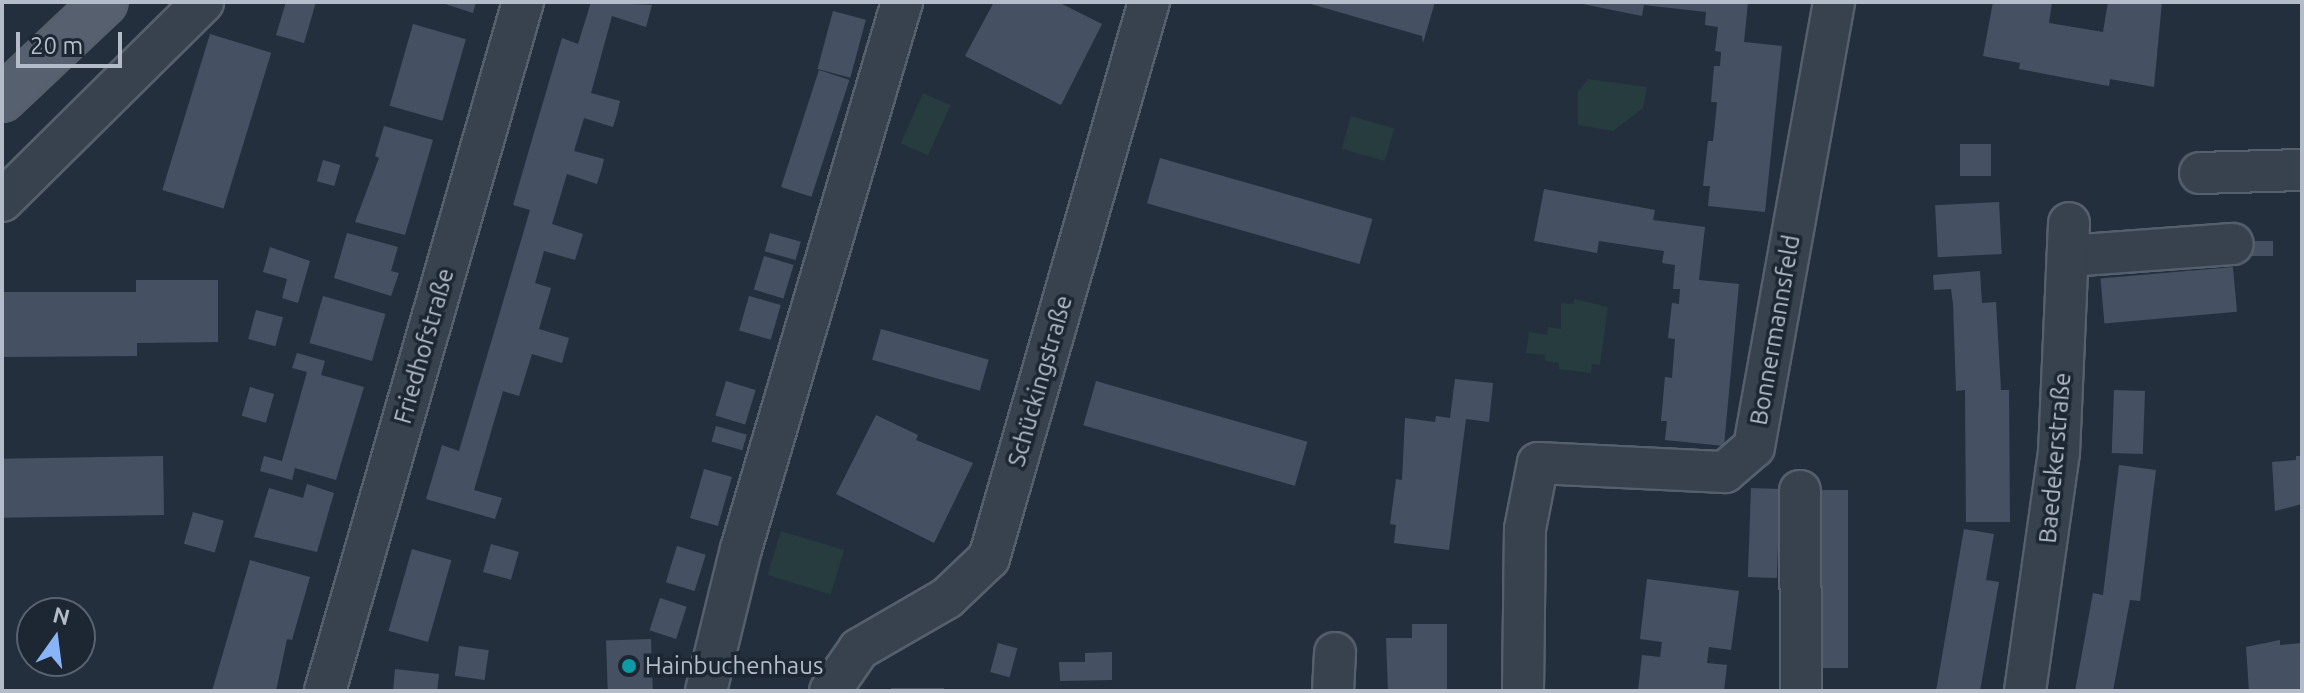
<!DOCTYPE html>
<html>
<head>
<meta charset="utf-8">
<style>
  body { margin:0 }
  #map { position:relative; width:2304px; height:693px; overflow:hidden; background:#242f3e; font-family:Ubuntu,sans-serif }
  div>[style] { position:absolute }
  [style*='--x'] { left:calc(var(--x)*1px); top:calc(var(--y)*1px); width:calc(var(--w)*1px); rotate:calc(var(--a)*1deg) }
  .green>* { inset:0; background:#263c3f; transform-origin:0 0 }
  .building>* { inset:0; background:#455162; transform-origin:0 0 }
  .roads { filter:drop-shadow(2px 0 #565f6c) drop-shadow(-2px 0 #565f6c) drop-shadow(0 2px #565f6c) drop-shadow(0 -2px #565f6c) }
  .minor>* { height:40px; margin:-20px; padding:0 20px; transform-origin:20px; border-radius:20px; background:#38414e }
  .major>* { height:44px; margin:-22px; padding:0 22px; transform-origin:22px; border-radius:22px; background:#56606e }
  .dots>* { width:22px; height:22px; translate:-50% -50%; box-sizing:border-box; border:4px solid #1d2633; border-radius:50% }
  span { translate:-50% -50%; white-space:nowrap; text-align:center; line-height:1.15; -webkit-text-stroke:7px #1d2633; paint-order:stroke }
  .street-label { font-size:24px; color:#b4bcc9 }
  .poi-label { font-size:24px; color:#b4bcc9 }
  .left { translate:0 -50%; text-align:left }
  .frame { position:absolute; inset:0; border:4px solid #b4bcc9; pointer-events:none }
  .north { position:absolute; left:16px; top:597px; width:80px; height:80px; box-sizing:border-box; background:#1d2633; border:2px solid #59626f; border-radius:50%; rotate:14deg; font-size:22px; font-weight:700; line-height:32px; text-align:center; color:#b4bcc9 }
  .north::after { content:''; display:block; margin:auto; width:28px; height:36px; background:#8ab4f8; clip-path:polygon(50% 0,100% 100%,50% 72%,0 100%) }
  .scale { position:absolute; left:16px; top:32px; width:106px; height:36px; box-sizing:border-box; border:4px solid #b4bcc9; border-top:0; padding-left:10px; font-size:24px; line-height:28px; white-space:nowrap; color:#b4bcc9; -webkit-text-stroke:6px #1d2633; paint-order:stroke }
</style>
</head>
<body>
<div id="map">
  <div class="green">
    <i style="clip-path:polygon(1588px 79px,1647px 87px,1643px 108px,1613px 131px,1578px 125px,1578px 92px)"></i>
    <i style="left:923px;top:93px;width:30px;height:55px;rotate:24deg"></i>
    <i style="left:1351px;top:116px;width:45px;height:34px;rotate:16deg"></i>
    <i style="clip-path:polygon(1574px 299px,1608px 307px,1600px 365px,1592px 364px,1591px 373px,1559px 369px,1559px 363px,1545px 361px,1545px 355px,1526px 353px,1529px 332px,1547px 335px,1548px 327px,1561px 329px,1561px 303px,1573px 304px)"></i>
    <i style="left:781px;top:531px;width:66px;height:46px;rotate:17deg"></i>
  </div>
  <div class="building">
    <i style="clip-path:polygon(286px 2px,316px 2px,304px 43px,276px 35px)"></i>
    <i style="clip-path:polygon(439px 2px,476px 2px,473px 13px)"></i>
    <i style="clip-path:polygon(591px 2px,652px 5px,646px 27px,612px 16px,591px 93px,620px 101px,617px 114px,613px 127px,584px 118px,574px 151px,604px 159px,601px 171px,597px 184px,567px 174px,552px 224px,583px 234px,575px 260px,544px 251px,535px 283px,551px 288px,539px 329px,569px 338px,562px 363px,532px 354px,519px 396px,503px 391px,474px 490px,502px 498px,495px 519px,426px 499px,442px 445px,459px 451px,530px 210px,513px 205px,531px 143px,562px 38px,578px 44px)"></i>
    <i style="clip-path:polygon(994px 2px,1060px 3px,1102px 24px,1061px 105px,965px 56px)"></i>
    <i style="clip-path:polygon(1304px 2px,1435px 2px,1423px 43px,1422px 36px)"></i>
    <i style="clip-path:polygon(1573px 2px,1748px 2px,1744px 42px,1782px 46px,1765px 212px,1708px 206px,1710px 186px,1703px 186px,1708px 141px,1713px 141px,1715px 123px,1717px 102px,1711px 102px,1714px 66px,1720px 66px,1721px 52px,1715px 51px,1718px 27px,1705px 25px,1706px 12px,1644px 5px,1642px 16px)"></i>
    <i style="clip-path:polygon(1993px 2px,2052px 2px,2049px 23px,2103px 32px,2108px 2px,2162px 2px,2154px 87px,2110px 79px,2109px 86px,2103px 85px,2019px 69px,2020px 63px,1983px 56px)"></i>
    <i style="left:833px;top:11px;width:34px;height:60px;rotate:15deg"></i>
    <i style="left:413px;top:24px;width:55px;height:85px;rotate:16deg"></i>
    <i style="left:210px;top:34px;width:64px;height:163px;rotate:17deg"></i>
    <i style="left:819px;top:70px;width:32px;height:123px;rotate:18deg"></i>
    <i style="clip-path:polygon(384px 126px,433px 140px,405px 235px,355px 222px,379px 158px,375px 156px)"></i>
    <i style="left:1991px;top:144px;width:32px;height:31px;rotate:90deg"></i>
    <i style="left:1160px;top:158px;width:221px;height:47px;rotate:16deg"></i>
    <i style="left:323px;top:160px;width:18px;height:22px;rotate:16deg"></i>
    <i style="clip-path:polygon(1544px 189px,1655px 210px,1653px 220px,1705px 227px,1699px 280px,1739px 284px,1724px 446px,1665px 440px,1667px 421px,1661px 421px,1665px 377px,1672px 378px,1675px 339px,1668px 338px,1672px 303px,1679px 304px,1680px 289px,1673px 289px,1675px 265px,1662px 263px,1664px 251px,1599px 241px,1597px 253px,1534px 241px)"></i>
    <i style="left:1999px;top:202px;width:52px;height:64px;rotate:87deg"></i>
    <i style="clip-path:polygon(347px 233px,398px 247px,391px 271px,399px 273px,391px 296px,334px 278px)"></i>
    <i style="left:770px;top:233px;width:32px;height:19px;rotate:16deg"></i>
    <i style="left:2244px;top:241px;width:29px;height:15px"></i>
    <i style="clip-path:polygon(270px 247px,310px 261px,298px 303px,282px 298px,287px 279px,263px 272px)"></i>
    <i style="left:764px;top:256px;width:31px;height:35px;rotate:17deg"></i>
    <i style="left:2233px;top:267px;width:45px;height:133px;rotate:85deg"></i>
    <i style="clip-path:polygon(1980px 271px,1982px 303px,1996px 302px,2001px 390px,2009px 390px,2010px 522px,1966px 522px,1965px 390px,1956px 391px,1953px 304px,1951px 289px,1934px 290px,1933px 275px)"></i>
    <i style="clip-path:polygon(136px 280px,218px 280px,218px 342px,137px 343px,137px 356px,2px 357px,2px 292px,136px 292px)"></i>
    <i style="left:323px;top:296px;width:65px;height:49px;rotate:16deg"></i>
    <i style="left:749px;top:296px;width:33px;height:36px;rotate:16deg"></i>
    <i style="left:256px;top:310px;width:28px;height:30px;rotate:15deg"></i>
    <i style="left:881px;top:329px;width:112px;height:32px;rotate:16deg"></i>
    <i style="clip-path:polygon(297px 353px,325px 361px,321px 375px,364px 387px,336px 480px,295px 468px,292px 480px,260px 471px,264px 456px,282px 461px,307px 372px,292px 368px)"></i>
    <i style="clip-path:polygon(1455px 379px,1493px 383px,1489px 422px,1466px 419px,1449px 550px,1394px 543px,1396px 525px,1390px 524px,1396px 479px,1402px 480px,1405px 418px,1435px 422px,1436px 416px,1450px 418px)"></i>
    <i style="left:726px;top:381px;width:31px;height:36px;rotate:17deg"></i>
    <i style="left:1096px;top:381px;width:220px;height:46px;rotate:16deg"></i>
    <i style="left:250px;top:387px;width:25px;height:30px;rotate:16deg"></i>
    <i style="left:2114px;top:390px;width:31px;height:63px;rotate:2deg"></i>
    <i style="clip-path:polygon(876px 415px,918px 435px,916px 440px,973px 463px,934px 543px,836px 494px)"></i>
    <i style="left:716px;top:426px;width:32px;height:16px;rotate:16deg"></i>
    <i style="left:163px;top:456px;width:59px;height:161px;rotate:89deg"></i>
    <i style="clip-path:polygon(2296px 456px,2302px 456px,2302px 504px,2275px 511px,2272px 462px,2296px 460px)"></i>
    <i style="clip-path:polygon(2119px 465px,2156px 470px,2140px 601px,2130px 600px,2113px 691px,2075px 691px,2093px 593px,2103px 595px)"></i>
    <i style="left:704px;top:469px;width:29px;height:51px;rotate:16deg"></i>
    <i style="clip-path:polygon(307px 484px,334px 493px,317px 552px,254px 537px,269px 488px,303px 498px)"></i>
    <i style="left:1751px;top:488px;width:29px;height:89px;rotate:2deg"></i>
    <i style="left:1820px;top:490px;width:28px;height:178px"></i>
    <i style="left:193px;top:512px;width:32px;height:33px;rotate:16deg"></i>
    <i style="clip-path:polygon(1964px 529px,1994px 534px,1986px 580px,1999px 582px,1993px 616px,1980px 691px,1936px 691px)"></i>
    <i style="left:491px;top:544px;width:29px;height:29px;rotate:16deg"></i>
    <i style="left:677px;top:546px;width:30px;height:38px;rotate:17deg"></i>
    <i style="left:412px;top:549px;width:41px;height:85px;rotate:16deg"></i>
    <i style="clip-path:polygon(250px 560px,310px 577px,292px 640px,287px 639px,276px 691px,212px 691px)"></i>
    <i style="clip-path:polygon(1647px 579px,1739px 591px,1731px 650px,1709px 647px,1707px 663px,1727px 665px,1724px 691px,1638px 691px,1642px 655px,1660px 657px,1662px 642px,1640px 639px)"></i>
    <i style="left:660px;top:598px;width:28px;height:34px;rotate:18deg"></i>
    <i style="clip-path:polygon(1412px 624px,1447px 624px,1447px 691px,1388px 691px,1386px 638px,1412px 638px)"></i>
    <i style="left:651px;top:639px;width:52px;height:45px;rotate:88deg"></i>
    <i style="clip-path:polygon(2280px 640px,2280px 645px,2302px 643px,2302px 691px,2249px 691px,2246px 647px)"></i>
    <i style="left:998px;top:643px;width:20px;height:30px;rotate:15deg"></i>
    <i style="left:459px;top:646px;width:30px;height:30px;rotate:8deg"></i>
    <i style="clip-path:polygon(1112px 652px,1112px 680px,1060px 681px,1059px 662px,1085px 662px,1085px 653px)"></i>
    <i style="clip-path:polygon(395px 669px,439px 674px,437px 691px,393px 691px)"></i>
    <i style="left:891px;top:688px;width:53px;height:3px"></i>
  </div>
  <div class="roads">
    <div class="minor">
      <i style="--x:2200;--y:173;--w:102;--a:-1.7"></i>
      <i style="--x:2;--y:201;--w:283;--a:-44.7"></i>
      <i style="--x:2068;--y:256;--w:165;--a:-4.2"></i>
      <i style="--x:1800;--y:491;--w:200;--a:89.7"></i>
      <i style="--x:325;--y:691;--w:717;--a:-73.97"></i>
      <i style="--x:706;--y:691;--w:146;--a:-76.2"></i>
      <i style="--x:741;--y:549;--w:570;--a:-73.6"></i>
      <i style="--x:830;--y:691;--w:51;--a:-55.4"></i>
      <i style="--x:859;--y:649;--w:102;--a:-30.1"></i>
      <i style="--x:947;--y:598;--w:58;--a:-43.6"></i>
      <i style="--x:989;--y:558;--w:579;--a:-73.95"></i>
      <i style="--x:1333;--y:691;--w:38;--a:-87"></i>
      <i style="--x:1523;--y:691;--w:162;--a:-89.3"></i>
      <i style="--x:1525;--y:529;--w:67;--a:-78.9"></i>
      <i style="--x:1538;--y:463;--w:187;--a:2.8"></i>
      <i style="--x:1725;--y:472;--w:38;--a:-41"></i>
      <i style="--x:1754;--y:447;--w:452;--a:-79.8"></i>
      <i style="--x:2025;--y:691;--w:240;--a:-81.9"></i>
      <i style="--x:2059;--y:453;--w:230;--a:-87.5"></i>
    </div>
    <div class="major">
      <i style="--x:2;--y:99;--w:141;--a:-43.3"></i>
    </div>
  </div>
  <div class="dots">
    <i style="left:629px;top:666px;background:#0f9aa8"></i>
  </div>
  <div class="street-label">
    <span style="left:1775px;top:330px;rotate:-80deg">Bonnermannsfeld</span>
    <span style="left:424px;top:346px;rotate:-74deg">Friedhofstraße</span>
    <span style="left:1040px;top:381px;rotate:-74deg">Schückingstraße</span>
    <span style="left:2055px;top:458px;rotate:-85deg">Baedekerstraße</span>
  </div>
  <div class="poi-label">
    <span class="left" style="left:645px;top:666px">Hainbuchenhaus</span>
  </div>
  <div class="frame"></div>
  <div class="north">N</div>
  <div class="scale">20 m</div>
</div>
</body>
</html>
